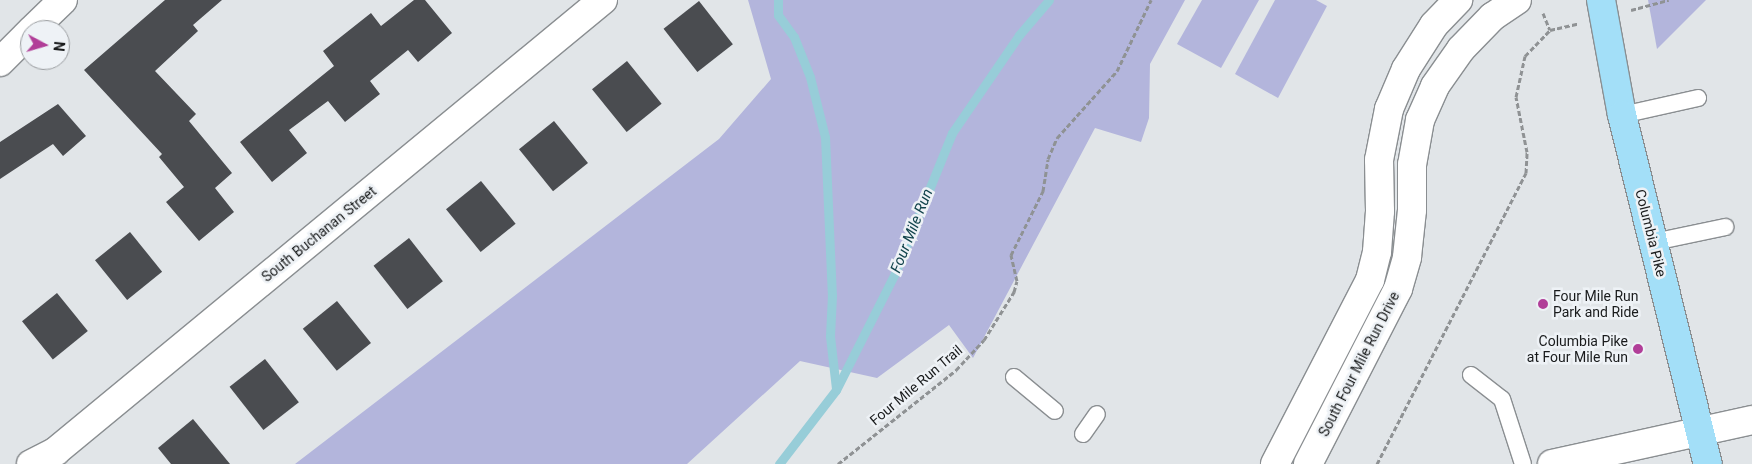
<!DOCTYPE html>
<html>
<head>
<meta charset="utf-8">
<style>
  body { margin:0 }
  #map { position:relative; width:1752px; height:464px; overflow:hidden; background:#e1e5e8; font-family:Roboto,sans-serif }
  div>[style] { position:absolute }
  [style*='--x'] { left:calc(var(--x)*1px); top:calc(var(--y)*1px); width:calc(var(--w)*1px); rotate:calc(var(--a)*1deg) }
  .green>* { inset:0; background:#b3b5dc }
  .stream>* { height:9px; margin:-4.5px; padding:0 4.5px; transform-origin:4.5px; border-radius:4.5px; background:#97cdd8 }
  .building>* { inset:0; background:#4a4c50; transform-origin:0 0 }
  .path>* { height:3px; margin-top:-1.5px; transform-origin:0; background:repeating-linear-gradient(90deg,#8f9294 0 5px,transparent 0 7.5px) }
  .roads { filter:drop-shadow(1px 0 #8a8e91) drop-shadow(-1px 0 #8a8e91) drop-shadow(0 1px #8a8e91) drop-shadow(0 -1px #8a8e91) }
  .service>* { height:16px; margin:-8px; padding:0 8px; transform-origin:8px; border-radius:8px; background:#fff }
  .minor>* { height:28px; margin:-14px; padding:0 14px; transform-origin:14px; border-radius:14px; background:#fff }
  .tertiary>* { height:28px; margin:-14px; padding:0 14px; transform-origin:14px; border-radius:14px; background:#fff }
  .secondary>* { height:28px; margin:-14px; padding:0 14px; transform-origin:14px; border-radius:14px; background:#fff }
  .primary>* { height:28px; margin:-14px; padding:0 14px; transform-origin:14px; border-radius:14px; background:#a3dff8 }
  .dots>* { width:14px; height:14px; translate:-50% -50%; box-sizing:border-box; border:2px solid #eef2f6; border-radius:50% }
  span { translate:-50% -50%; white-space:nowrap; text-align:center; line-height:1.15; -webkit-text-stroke:5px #eef2f6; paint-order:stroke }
  .street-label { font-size:14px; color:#191b1c }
  .poi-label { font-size:14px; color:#191b1c }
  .left { translate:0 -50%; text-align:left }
  .right { translate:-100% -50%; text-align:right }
  .water-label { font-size:15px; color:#12444c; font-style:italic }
  .north { position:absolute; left:20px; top:20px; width:50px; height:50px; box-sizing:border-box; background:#eef2f6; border:1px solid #999c9f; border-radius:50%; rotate:96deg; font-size:14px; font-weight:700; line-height:20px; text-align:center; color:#191b1c }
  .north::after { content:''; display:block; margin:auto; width:18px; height:22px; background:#b13e98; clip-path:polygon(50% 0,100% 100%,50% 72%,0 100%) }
</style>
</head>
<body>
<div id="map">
  <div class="green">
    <i style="clip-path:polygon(748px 0,1185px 0,1150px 64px,1149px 118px,1141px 142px,1095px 128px,973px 358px,949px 325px,877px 378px,800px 361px,687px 464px,295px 464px,719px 139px,771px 79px)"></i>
    <i style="clip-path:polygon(1202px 0,1259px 0,1221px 68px,1177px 44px)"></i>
    <i style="clip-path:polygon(1275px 0,1316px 0,1327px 6px,1278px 98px,1235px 74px)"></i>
    <i style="clip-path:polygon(1648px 0,1706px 0,1657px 49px)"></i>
  </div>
  <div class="stream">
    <i style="--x:778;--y:0;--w:15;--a:90"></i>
    <i style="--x:778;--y:15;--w:27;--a:54"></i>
    <i style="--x:794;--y:37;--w:43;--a:68.2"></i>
    <i style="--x:810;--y:77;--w:62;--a:76"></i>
    <i style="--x:825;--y:137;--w:158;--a:87.5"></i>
    <i style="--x:832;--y:295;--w:41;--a:92.8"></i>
    <i style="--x:830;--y:336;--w:53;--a:83.5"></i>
    <i style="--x:779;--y:464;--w:93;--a:-52.4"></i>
    <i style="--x:836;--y:390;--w:133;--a:-63.2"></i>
    <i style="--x:896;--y:271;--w:149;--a:-67.9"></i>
    <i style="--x:952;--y:133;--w:119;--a:-55.6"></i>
    <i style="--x:1019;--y:35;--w:46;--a:-49.4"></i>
  </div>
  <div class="building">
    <i style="clip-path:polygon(165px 0,222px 0,193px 25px,198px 31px,155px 71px,196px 114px,189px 121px,232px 173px,215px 188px,234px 212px,199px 241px,166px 202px,184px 187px,159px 157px,162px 154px,84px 70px)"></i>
    <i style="clip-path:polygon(414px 0,425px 0,452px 33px,418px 62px,408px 50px,370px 81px,380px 94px,345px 122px,328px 101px,289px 130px,307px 153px,272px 182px,240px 142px,334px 66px,323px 51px,371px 13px,381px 26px)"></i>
    <i style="left:699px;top:1px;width:55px;height:45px;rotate:52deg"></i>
    <i style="left:627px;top:61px;width:55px;height:45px;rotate:51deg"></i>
    <i style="clip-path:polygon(58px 104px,86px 136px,63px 156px,53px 144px,0 179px,0 142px)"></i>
    <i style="left:554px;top:121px;width:54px;height:45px;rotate:51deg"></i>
    <i style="left:481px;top:181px;width:55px;height:45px;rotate:51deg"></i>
    <i style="left:130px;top:232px;width:51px;height:45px;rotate:51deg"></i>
    <i style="left:409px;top:238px;width:55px;height:45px;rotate:52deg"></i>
    <i style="left:57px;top:293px;width:49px;height:45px;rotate:51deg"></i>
    <i style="left:337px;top:301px;width:54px;height:44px;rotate:51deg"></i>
    <i style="left:265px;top:359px;width:55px;height:45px;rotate:52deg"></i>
    <i style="clip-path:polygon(193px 419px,230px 464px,171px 464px,158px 448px)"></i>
  </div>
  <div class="path">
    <i style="--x:1631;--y:10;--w:39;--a:-15"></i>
    <i style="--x:1543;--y:13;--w:18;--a:68"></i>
    <i style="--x:838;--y:464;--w:151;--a:-38.5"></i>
    <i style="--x:956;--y:370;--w:41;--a:-47"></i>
    <i style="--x:984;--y:340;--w:57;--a:-58"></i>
    <i style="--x:1014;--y:292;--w:11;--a:-75"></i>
    <i style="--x:1017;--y:281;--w:27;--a:-103"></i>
    <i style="--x:1011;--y:255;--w:72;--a:-63.4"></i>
    <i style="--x:1043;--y:191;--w:32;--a:-81"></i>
    <i style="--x:1048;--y:159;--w:23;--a:-67"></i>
    <i style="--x:1057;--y:138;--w:90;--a:-48.2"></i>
    <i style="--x:1117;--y:71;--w:79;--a:-64.4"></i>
    <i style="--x:1377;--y:464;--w:327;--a:-62.9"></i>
    <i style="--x:1526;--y:173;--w:21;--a:-87"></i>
    <i style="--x:1527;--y:152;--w:56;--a:-101.3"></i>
    <i style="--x:1516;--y:97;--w:42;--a:-77.6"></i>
    <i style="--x:1525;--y:56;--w:36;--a:-46"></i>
    <i style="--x:1550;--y:30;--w:28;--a:-13"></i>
  </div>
  <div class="roads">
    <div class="service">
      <i style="--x:1622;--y:115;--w:78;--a:-12.6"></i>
      <i style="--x:1654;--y:242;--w:73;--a:-11.9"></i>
      <i style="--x:1471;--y:375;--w:39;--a:38"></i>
      <i style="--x:1502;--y:399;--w:68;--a:72.1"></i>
      <i style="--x:1014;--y:377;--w:53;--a:39.7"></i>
      <i style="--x:1083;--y:434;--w:24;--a:-55"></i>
    </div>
    <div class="minor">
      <i style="--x:31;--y:464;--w:28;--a:-27"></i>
      <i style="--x:56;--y:451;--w:709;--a:-39.51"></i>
    </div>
    <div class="tertiary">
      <i style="--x:32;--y:30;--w:43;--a:-44.1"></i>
      <i style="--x:0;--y:62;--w:42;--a:-45"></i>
      <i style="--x:1552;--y:464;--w:205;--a:-12.4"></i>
    </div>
    <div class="secondary">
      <i style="--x:1275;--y:464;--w:207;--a:-62.7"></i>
      <i style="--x:1370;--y:280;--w:29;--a:-76"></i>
      <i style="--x:1377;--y:252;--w:41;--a:-85.8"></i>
      <i style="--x:1380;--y:211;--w:51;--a:-91.1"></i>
      <i style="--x:1379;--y:160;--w:52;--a:-78.9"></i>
      <i style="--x:1389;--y:109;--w:43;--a:-67"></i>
      <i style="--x:1406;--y:69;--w:52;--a:-57.5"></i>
      <i style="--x:1434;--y:25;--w:35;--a:-46"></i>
      <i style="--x:1308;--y:464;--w:197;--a:-62.8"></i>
      <i style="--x:1398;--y:289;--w:33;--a:-74"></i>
      <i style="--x:1407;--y:257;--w:47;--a:-83.9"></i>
      <i style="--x:1412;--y:210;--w:45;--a:-90"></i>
      <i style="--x:1412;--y:165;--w:46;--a:-79.9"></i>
      <i style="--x:1420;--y:120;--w:37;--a:-66"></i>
      <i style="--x:1435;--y:86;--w:45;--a:-54.9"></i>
      <i style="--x:1461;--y:49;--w:45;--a:-45.9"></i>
      <i style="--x:1492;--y:17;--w:30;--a:-34"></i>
    </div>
    <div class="primary">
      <i style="--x:1601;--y:0;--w:117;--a:79.7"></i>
      <i style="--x:1622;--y:115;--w:359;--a:76.2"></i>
    </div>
  </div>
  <div class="dots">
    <i style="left:1543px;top:304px;background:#b13e98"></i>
    <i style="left:1638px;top:349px;background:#b13e98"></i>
  </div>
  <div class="street-label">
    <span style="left:1651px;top:233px;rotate:76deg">Columbia Pike</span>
    <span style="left:319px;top:234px;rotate:-39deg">South Buchanan Street</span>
    <span style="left:1359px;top:364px;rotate:-63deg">South Four Mile Run Drive</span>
    <span style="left:916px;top:385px;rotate:-40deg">Four Mile Run Trail</span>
  </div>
  <div class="poi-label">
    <span class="left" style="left:1553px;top:304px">Four Mile Run<br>Park and Ride</span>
    <span class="right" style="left:1628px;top:349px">Columbia Pike<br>at Four Mile Run</span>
  </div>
  <div class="water-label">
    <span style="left:912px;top:231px;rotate:-68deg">Four Mile Run</span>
  </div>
  <div class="north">N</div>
</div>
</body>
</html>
